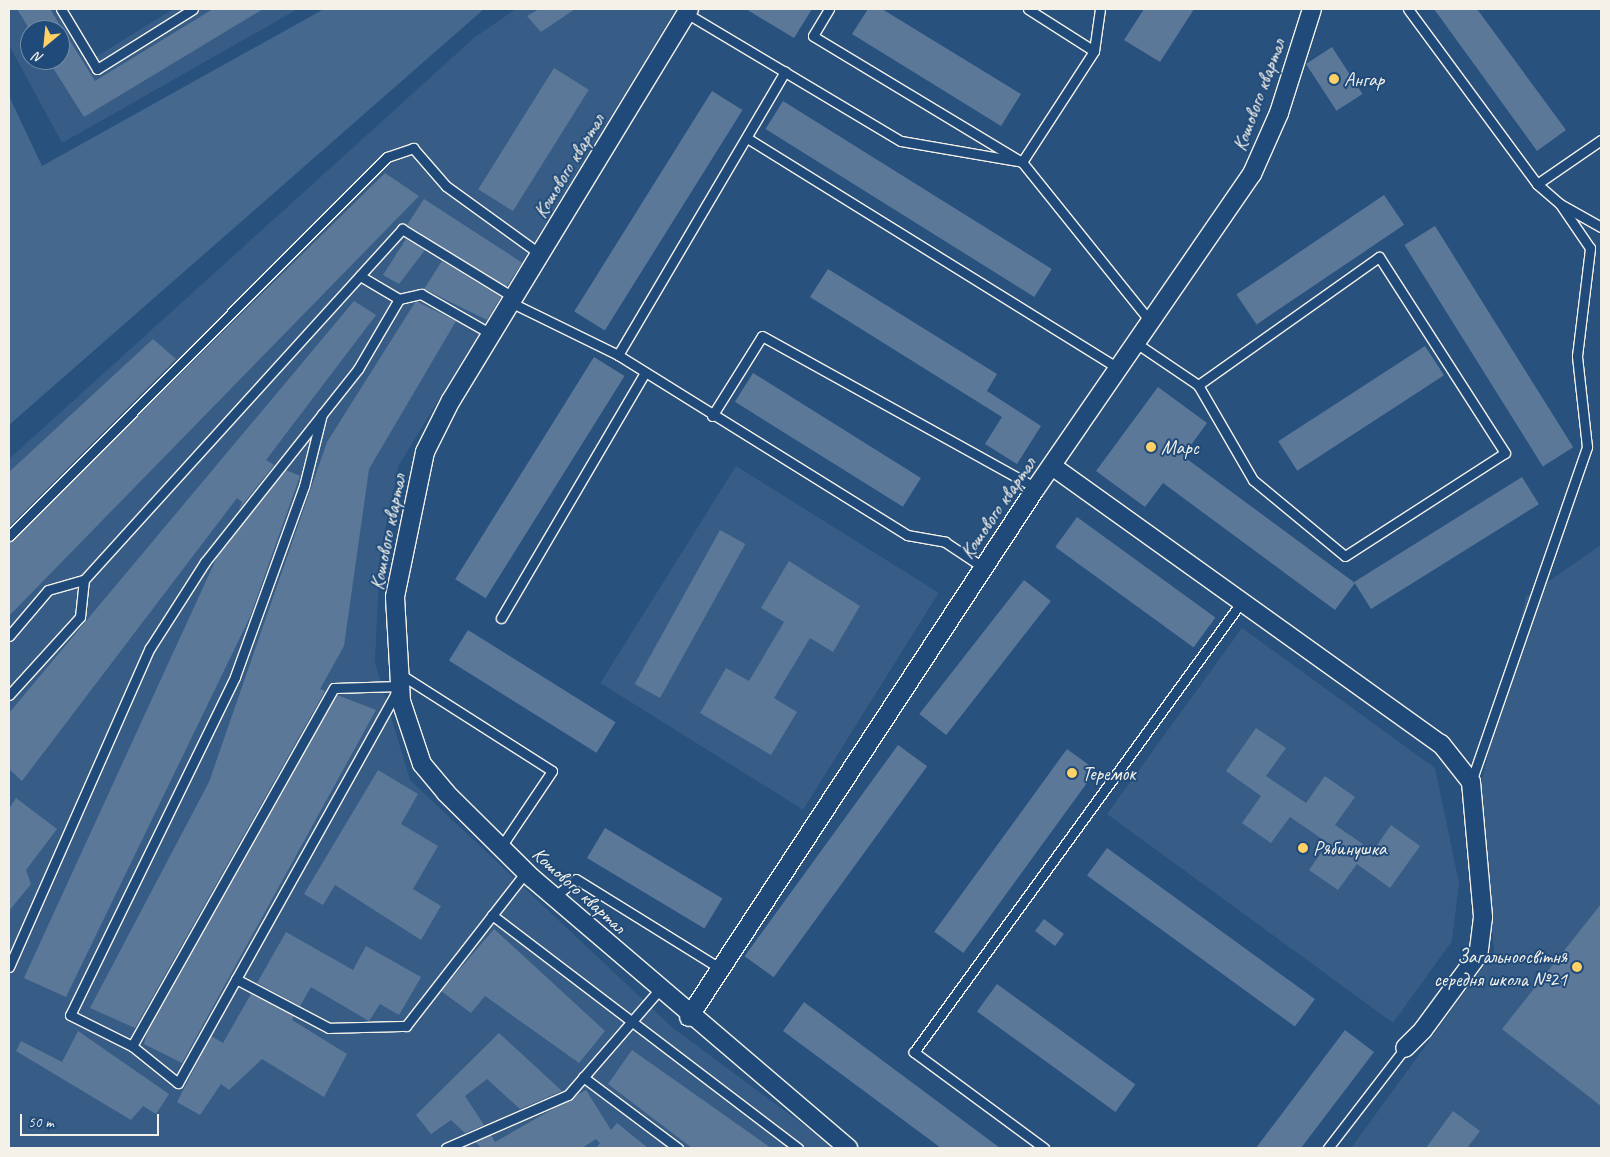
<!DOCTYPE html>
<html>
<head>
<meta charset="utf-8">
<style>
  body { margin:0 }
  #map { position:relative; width:1610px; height:1157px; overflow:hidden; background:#28517e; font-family:Caveat,sans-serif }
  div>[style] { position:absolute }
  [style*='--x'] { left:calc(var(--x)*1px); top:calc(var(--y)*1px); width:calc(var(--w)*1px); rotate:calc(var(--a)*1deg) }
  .built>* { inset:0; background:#375d86; transform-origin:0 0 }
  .green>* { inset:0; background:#45688e }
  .building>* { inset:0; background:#5b7899; transform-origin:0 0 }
  .roads { filter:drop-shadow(1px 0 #f4f1e8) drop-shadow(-1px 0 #f4f1e8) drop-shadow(0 1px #f4f1e8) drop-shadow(0 -1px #f4f1e8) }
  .lane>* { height:9px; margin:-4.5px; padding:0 4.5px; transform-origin:4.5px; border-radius:4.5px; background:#1f4a7a }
  .street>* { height:18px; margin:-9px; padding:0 9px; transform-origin:9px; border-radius:9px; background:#1f4a7a }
  .dots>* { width:14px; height:14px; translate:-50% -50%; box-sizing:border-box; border:2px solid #1f4a7a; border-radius:50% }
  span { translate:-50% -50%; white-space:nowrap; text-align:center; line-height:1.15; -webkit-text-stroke:4px #1f4a7a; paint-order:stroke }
  .poi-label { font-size:20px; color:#f4f1e8 }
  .left { translate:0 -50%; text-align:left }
  .right { translate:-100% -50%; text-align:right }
  .street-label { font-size:20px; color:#f4f1e8 }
  .frame { position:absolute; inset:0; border:10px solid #f4f1e8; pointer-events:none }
  .north { position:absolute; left:20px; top:20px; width:50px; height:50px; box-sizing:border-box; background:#1f4a7a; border:1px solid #748da6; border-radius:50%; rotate:208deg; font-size:14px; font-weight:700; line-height:20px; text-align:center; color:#f4f1e8 }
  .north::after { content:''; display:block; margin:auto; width:18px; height:22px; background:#ffd166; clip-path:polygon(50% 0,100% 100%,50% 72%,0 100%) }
  .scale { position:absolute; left:20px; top:1114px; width:139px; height:22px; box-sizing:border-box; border:2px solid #f4f1e8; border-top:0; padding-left:6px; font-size:15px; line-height:18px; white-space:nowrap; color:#f4f1e8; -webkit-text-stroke:4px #1f4a7a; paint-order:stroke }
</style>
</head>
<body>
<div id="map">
  <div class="built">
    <i style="clip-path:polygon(evenodd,9px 9px,55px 9px,88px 62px,173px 9px,298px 9px,62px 143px,9px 45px,9px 9px,30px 30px,60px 30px,60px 60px,30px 60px,30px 30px)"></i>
    <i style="clip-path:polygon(516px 9px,676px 9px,399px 465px,380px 553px,375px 663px,410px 780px,673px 1028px,835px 1148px,9px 1148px,9px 459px,475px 37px)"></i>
    <i style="left:736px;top:466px;width:239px;height:256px;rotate:32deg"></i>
    <i style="clip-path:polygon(1601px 545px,1601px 1148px,1351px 1148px,1494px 952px,1481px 784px,1526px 597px)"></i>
    <i style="clip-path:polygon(1242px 628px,1435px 768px,1459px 883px,1452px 941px,1393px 1023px,1107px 814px)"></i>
  </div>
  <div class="green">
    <i style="clip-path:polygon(324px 9px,484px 9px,9px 425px,9px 96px,42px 166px)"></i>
  </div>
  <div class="building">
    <i style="clip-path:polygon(17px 9px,50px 9px,95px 81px,213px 9px,263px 9px,84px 117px,48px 60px,60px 60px,60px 30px,30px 30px)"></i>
    <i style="clip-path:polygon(539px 9px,575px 9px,541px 32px,527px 16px)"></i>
    <i style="clip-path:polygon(746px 9px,812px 9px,794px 38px)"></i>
    <i style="clip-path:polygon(868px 9px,882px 9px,1021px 94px,1001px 126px,852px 34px)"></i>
    <i style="clip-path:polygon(1144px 9px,1194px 9px,1160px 62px,1124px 40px)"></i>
    <i style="clip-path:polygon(1434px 9px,1477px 9px,1566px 130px,1537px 151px)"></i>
    <i style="left:1332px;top:47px;width:56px;height:31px;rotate:57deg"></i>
    <i style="left:554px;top:68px;width:41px;height:143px;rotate:32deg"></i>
    <i style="left:712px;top:91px;width:36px;height:260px;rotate:32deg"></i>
    <i style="left:783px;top:101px;width:317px;height:33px;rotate:32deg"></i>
    <i style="clip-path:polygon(385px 173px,419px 196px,9px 616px,9px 542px)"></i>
    <i style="left:1384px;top:195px;width:36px;height:178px;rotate:56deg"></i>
    <i style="left:424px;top:199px;width:117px;height:31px;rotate:33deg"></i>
    <i style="left:1435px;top:226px;width:261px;height:36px;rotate:58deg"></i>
    <i style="clip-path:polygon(406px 239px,425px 250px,399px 284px,383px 275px)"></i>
    <i style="clip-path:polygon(442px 261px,501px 297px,487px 320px,424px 289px)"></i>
    <i style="clip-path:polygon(828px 269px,997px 374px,987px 391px,1041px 426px,1017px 464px,985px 444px,1002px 417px,810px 297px)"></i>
    <i style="clip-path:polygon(354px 301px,376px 315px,266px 460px,274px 465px,239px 509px,242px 502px,237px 498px,22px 781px,9px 769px,9px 713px)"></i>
    <i style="clip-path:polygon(416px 301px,456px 321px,369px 469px,344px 646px,320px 689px,325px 691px,135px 1028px,90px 1008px,209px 782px,327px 442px)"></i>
    <i style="clip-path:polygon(153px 339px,176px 359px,9px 527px,9px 472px)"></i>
    <i style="left:1425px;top:346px;width:35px;height:175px;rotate:57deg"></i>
    <i style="left:594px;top:357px;width:36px;height:262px;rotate:32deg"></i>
    <i style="left:753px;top:373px;width:198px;height:34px;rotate:32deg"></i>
    <i style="clip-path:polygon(1158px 387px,1207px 423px,1183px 456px,1355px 583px,1335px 610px,1163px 483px,1145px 507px,1096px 471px)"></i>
    <i style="clip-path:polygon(286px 470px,300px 476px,250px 617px,66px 997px,24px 978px,217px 557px)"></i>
    <i style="left:1522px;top:477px;width:32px;height:198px;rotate:58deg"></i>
    <i style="left:1077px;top:517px;width:171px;height:37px;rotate:36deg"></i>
    <i style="left:720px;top:530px;width:29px;height:176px;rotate:29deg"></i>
    <i style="clip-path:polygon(789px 561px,860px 606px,833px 652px,810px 638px,774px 698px,797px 712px,771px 755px,700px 713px,726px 668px,749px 681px,784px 622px,761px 608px)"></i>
    <i style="left:1024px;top:580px;width:34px;height:170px;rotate:38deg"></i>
    <i style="left:468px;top:630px;width:174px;height:36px;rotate:32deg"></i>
    <i style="clip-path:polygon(337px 695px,376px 710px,182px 1063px,144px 1044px,147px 1033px)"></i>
    <i style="clip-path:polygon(1256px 728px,1286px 748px,1266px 776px,1306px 803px,1325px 776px,1355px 797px,1335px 825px,1373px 851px,1391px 825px,1420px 846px,1390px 888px,1357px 864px,1338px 890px,1309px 870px,1328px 843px,1290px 817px,1271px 843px,1242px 823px,1261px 796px,1226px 771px)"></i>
    <i style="left:898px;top:745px;width:36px;height:261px;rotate:36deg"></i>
    <i style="left:1067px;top:749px;width:36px;height:226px;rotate:36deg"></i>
    <i style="clip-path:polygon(378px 770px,418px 794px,401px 824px,438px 846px,413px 889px,441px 906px,421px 940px,335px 885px,323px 905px,304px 894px)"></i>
    <i style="clip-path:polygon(16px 798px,57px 829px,26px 870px,31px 884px,9px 911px,9px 809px)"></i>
    <i style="left:605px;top:828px;width:137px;height:35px;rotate:31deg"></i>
    <i style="left:1107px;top:848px;width:257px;height:34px;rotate:36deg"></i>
    <i style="clip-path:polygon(1601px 904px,1601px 1106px,1502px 1029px)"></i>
    <i style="left:1044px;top:919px;width:25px;height:15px;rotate:37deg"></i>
    <i style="clip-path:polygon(494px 929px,605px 1031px,579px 1063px,485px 996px,471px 1013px,441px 991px)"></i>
    <i style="clip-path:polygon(286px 932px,353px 970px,366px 946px,421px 977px,399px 1015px,380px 1004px,369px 1021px,311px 987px,300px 1006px,257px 983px)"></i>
    <i style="left:997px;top:984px;width:171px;height:34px;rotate:36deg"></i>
    <i style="clip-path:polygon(251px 994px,294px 1016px,292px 1020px,347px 1054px,324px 1097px,262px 1059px,229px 1090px,221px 1084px,200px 1115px,177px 1102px,211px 1036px,223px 1043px)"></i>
    <i style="clip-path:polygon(804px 1002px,1000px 1148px,941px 1148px,783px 1031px)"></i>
    <i style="clip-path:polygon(1345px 1030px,1374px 1052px,1301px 1148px,1256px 1148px)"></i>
    <i style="clip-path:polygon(78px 1031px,169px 1094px,156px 1114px,143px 1106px,131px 1120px,16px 1051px,21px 1041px,62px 1062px)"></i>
    <i style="clip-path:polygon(499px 1033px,562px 1091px,520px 1109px,487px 1079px,465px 1096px,484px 1125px,465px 1133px,451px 1120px,431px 1134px,416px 1115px)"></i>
    <i style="clip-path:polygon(632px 1050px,771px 1148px,692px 1148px,608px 1084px)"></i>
    <i style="clip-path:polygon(586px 1090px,611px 1130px,617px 1123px,648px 1148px,596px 1148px,600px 1143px,596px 1139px,582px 1148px,482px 1148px,475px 1142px,491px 1135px,495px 1142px)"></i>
    <i style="clip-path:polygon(1453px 1111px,1480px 1131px,1467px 1148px,1426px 1148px)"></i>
  </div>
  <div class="roads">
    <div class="lane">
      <i style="--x:61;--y:9;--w:70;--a:59"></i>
      <i style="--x:97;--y:69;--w:113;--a:-32"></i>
      <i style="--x:829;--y:9;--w:31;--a:121"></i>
      <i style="--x:813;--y:36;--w:244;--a:31.1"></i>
      <i style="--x:1022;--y:162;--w:132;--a:-57"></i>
      <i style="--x:1094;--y:51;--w:42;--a:-81.9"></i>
      <i style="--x:1028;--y:9;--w:78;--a:32.5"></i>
      <i style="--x:1408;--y:9;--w:217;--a:53.6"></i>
      <i style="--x:1537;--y:184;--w:30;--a:41"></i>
      <i style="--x:1560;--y:204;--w:47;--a:29.3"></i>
      <i style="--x:686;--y:13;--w:250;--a:30.8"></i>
      <i style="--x:901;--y:141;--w:123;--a:9.8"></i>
      <i style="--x:1022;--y:162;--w:204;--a:51.2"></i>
      <i style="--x:747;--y:138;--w:438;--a:31.8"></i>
      <i style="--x:1537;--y:184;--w:78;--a:-34.5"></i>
      <i style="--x:360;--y:276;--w:45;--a:30.5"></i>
      <i style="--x:510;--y:302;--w:120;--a:26.1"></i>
      <i style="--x:618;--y:355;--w:329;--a:-59.5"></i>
      <i style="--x:1136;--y:343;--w:75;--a:34.1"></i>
      <i style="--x:1198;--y:385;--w:110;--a:59.9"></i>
      <i style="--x:1253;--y:480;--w:119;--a:39.6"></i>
      <i style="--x:1345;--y:556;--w:190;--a:-32.8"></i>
      <i style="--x:1505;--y:453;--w:233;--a:-122.7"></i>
      <i style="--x:1379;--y:257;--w:222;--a:144.7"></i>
      <i style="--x:618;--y:355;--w:340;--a:31.9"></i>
      <i style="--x:907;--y:535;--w:39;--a:10"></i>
      <i style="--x:945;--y:542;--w:47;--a:33.7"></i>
      <i style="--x:322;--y:414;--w:74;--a:104"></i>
      <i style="--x:304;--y:486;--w:203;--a:109.9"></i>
      <i style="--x:235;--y:677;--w:376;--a:116"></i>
      <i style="--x:70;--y:1015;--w:69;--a:26.6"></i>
      <i style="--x:132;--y:1046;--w:411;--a:-60.6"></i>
      <i style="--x:334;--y:688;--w:66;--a:-1.7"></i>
      <i style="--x:712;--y:416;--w:94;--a:-58"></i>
      <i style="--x:762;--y:336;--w:313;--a:29"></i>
      <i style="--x:9;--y:536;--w:535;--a:-45.08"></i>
      <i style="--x:387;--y:157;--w:28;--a:-19"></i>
      <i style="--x:413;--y:148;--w:50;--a:49"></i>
      <i style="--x:446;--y:186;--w:116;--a:35.9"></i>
      <i style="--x:501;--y:618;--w:283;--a:-59.6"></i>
      <i style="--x:9;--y:636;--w:60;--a:-49.7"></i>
      <i style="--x:48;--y:590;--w:37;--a:-16"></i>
      <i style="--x:84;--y:580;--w:474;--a:-47.8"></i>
      <i style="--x:402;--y:229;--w:130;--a:31.5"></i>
      <i style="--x:400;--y:674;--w:180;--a:32.5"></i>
      <i style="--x:552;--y:771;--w:92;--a:123.9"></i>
      <i style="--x:9;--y:695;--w:105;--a:-47.7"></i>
      <i style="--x:80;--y:617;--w:37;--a:-84"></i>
      <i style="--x:1471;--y:782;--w:355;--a:-70.9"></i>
      <i style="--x:1587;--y:447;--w:92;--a:-96.3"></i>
      <i style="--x:1577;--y:356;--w:109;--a:-83.1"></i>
      <i style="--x:1590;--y:248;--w:53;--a:-124.3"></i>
      <i style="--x:554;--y:897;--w:28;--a:-39"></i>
      <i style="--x:576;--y:879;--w:171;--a:31.8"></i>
      <i style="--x:492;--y:915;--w:385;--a:37.3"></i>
      <i style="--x:9;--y:967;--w:349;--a:-66.2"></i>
      <i style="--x:150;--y:648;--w:102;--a:-57.4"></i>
      <i style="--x:205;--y:562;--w:246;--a:-51.6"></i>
      <i style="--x:358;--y:369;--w:81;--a:-59.6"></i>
      <i style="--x:399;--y:299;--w:23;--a:-13"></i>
      <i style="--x:421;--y:294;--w:81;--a:29.7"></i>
      <i style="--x:236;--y:979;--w:105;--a:27.8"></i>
      <i style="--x:329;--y:1028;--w:77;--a:-1.5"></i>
      <i style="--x:406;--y:1026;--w:195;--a:-52.1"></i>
      <i style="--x:132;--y:1046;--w:59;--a:38.8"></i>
      <i style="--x:178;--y:1083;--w:449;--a:-60.8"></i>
      <i style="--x:583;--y:1077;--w:119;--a:36.8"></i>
      <i style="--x:446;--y:1148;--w:133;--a:-23.5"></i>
      <i style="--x:568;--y:1095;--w:139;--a:-49.1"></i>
      <i style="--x:1044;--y:1148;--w:162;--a:-143.6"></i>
      <i style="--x:914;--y:1052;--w:554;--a:-53.96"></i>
      <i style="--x:1328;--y:1148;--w:126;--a:-52.4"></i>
    </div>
    <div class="street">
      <i style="--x:689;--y:9;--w:458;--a:121.3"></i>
      <i style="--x:451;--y:400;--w:58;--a:116.6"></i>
      <i style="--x:425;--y:452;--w:148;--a:101.7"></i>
      <i style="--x:395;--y:597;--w:104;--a:86.7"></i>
      <i style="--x:401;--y:701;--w:66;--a:71.6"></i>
      <i style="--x:422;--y:764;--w:38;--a:50"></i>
      <i style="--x:446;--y:793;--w:121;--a:44.7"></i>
      <i style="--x:532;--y:878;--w:416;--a:40.5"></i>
      <i style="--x:1052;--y:466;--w:478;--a:35.6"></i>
      <i style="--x:1441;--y:744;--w:48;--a:51.7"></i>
      <i style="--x:1471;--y:782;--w:136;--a:84.9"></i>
      <i style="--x:1483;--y:917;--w:38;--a:97"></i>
      <i style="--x:1478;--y:955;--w:93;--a:126.3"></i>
      <i style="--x:1423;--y:1030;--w:25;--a:135"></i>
      <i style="--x:689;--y:1017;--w:633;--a:-56.74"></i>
      <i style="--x:1036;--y:488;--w:381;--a:-55.5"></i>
      <i style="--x:1252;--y:174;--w:67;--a:-66.1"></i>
      <i style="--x:1279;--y:113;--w:109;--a:-72.4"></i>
    </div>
  </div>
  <div class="dots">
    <i style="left:1334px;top:79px;background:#ffd166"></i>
    <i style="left:1151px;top:447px;background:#ffd166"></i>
    <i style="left:1072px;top:773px;background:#ffd166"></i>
    <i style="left:1303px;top:848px;background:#ffd166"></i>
    <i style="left:1577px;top:967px;background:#ffd166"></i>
  </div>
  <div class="poi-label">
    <span class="left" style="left:1344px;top:79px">Ангар</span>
    <span class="left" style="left:1161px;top:447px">Марс</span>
    <span class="left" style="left:1082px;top:773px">Теремок</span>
    <span class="left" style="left:1313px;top:848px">Рябинушка</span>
    <span class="right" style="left:1567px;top:968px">Загальноосвітня<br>середня школа №21</span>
  </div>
  <div class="street-label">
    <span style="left:1259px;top:95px;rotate:-70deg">Кошового квартал</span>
    <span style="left:569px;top:166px;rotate:-59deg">Кошового квартал</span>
    <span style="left:998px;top:508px;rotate:-56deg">Кошового квартал</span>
    <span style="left:388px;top:532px;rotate:-79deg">Кошового квартал</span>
    <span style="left:579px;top:890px;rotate:42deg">Кошового квартал</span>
  </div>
  <div class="frame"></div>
  <div class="north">N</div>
  <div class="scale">50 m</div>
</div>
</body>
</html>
